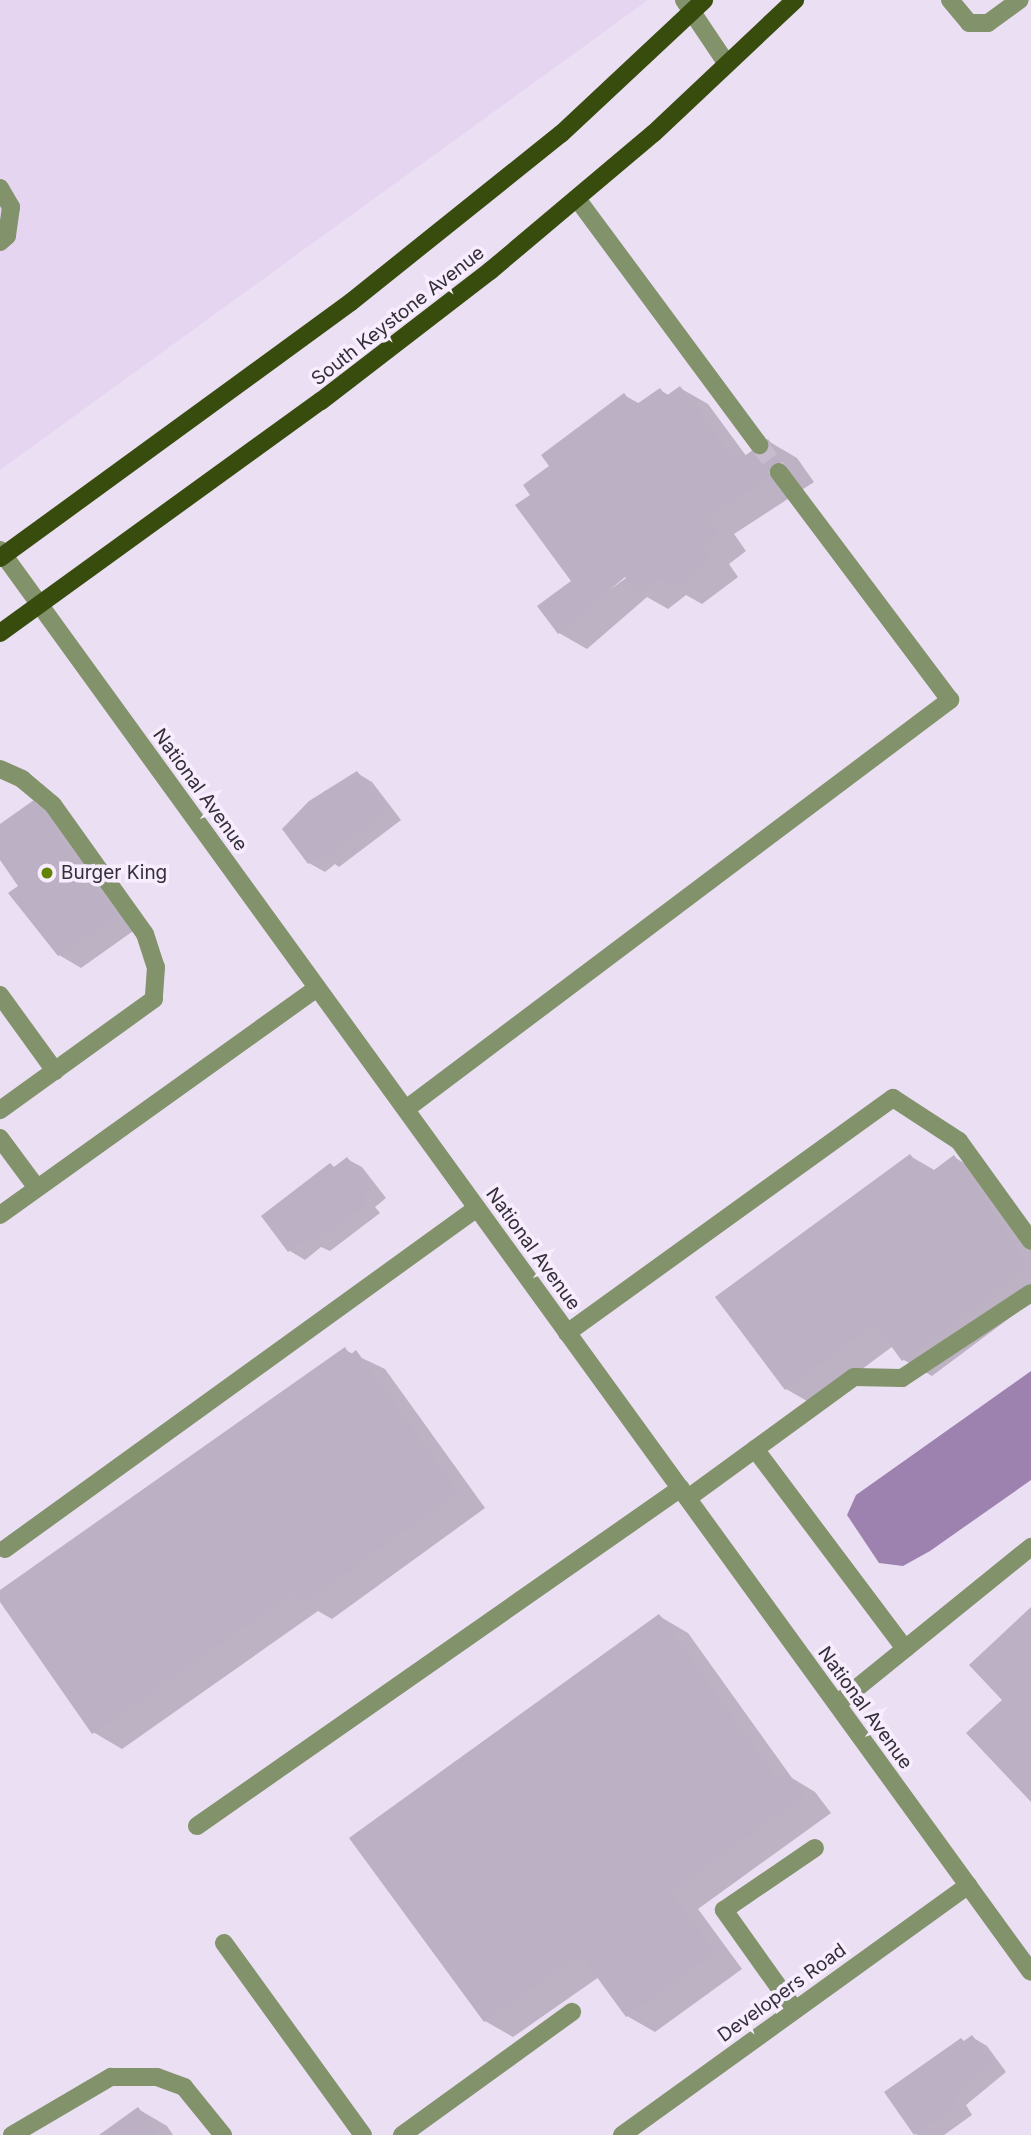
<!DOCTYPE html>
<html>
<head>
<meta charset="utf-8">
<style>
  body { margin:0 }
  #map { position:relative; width:1031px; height:2135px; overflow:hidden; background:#ebdff4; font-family:Inter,sans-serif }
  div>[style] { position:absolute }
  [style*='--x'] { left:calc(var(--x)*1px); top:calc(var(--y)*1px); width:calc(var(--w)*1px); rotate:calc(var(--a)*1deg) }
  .built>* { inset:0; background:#e5d5f1 }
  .water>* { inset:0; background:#9d82af }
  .shadow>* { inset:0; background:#0003 }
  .building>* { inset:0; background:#bbb0c4 }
  .minor-tunnel>* { height:18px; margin-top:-9px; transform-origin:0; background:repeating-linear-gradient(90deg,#c6bcce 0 18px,transparent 0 27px) }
  .minor>* { height:18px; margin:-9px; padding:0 9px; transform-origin:9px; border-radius:9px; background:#82926b }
  .major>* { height:18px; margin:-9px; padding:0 9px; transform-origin:9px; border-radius:9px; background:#384c0d }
  .dots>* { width:19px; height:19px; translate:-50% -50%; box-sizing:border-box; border:4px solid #f7edfe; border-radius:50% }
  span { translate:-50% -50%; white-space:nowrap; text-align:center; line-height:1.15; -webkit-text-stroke:7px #f7edfe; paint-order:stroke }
  .street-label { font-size:19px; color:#342f37 }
  .poi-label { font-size:19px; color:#342f37 }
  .left { translate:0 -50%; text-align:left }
</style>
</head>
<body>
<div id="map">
  <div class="built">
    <i style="clip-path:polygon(0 0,648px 0,0 470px)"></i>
  </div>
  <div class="water">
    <i style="clip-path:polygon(1031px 1371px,1031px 1480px,930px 1551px,903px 1566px,879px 1563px,847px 1515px,856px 1495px)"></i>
  </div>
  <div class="shadow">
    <i style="clip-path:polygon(evenodd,680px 388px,708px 404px,747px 457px,768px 441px,797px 458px,814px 482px,734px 534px,746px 551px,729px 564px,738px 577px,702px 604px,686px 595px,668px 609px,647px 597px,587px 649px,559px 633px,573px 581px,532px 495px,551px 466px,624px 395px,640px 404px,660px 390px,670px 396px,680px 388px,631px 570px,633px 573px,597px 599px,631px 570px)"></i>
    <i style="clip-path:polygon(357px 773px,372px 782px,401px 820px,339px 867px,335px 864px,325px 872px,309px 863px,284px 830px,326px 790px,331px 793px)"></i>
    <i style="clip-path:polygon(34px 802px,57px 815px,136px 929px,81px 968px,59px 955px,10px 894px,21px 886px,0 857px,0 826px)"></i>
    <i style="clip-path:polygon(910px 1156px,936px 1171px,954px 1157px,982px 1174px,1031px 1245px,1031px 1302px,932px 1376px,904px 1360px,893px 1346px,814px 1405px,786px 1389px)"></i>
    <i style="clip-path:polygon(347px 1159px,362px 1167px,386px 1198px,375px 1207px,380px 1213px,330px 1251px,321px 1247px,305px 1260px,290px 1251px,263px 1216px)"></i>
    <i style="clip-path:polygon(345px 1350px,385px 1369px,485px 1508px,332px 1619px,318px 1611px,122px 1749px,93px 1732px,0 1599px,0 1592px)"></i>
    <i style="clip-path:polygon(659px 1616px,688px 1633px,792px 1778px,815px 1792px,831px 1813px,698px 1909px,742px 1969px,655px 2032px,627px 2016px,599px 1977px,513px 2037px,485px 2021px)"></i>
    <i style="clip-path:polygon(972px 2037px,987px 2046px,1006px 2072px,966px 2105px,972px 2115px,944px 2135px,917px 2135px,886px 2093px)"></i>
    <i style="clip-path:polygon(138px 2109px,167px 2126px,173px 2135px,102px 2135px)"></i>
  </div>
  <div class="building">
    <i style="clip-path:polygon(680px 386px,736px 462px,768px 439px,787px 465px,706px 518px,719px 534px,701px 547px,711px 560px,672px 589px,662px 576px,638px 594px,625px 577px,558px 634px,537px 606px,571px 581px,515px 505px,530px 495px,523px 485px,549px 466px,541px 455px,624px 393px,634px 406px,660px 388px,666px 396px)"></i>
    <i style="clip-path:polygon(357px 771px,387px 811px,323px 859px,320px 856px,308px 864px,282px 829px,309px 801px)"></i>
    <i style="clip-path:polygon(34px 800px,115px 916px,58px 956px,8px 893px,18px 886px,0 860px,0 824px)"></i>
    <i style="clip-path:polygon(910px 1154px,926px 1176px,954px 1155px,1029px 1266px,902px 1361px,874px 1323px,785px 1390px,715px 1297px)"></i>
    <i style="clip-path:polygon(347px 1157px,372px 1189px,361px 1197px,366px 1204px,313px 1244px,308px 1237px,288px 1252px,261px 1216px,330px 1163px,334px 1167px)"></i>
    <i style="clip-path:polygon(345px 1347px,350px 1355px,356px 1350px,458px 1492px,303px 1604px,294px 1592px,92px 1734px,0 1602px,0 1590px)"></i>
    <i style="clip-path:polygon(1031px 1607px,1031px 1802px,966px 1733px,1002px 1700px,969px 1665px)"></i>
    <i style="clip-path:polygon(659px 1614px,777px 1780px,786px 1773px,803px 1796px,671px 1892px,715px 1952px,626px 2017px,580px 1954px,484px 2022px,349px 1838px)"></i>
    <i style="clip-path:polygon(972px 2035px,992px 2063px,952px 2096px,958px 2106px,914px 2135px,884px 2092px,961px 2038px,964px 2041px)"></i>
    <i style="clip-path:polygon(138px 2107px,158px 2135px,99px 2135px)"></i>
  </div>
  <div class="minor-tunnel">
    <i style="--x:759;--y:445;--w:34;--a:53"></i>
  </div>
  <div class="minor">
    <i style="--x:684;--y:0;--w:77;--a:56.1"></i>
    <i style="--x:950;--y:0;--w:30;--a:50"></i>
    <i style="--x:969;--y:23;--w:19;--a:0"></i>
    <i style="--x:988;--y:23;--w:39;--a:-36"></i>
    <i style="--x:0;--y:188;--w:22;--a:60"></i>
    <i style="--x:11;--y:207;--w:29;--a:98"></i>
    <i style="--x:7;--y:236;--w:9;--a:139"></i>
    <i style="--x:578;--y:200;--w:305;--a:53.5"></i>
    <i style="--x:0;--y:550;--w:1756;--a:54.06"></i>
    <i style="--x:0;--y:769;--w:24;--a:24"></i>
    <i style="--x:22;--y:779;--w:40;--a:40"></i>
    <i style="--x:53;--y:805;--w:158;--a:54.5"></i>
    <i style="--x:145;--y:934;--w:35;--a:72"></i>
    <i style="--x:156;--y:967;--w:32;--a:94"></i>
    <i style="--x:154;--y:999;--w:190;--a:144.2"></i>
    <i style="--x:0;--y:995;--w:94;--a:54.1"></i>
    <i style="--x:406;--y:1109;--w:681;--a:-36.94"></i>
    <i style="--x:950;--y:700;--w:285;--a:-126.9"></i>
    <i style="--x:0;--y:1138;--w:62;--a:53.5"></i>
    <i style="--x:0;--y:1215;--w:390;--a:-35.6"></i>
    <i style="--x:567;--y:1333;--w:402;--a:-35.8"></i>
    <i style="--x:893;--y:1098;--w:79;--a:33.1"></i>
    <i style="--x:959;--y:1141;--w:123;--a:54.2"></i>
    <i style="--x:755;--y:1449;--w:250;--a:53.1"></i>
    <i style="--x:688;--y:1498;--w:205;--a:-36.1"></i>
    <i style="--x:854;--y:1377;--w:48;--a:1.2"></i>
    <i style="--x:902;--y:1378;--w:154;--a:-33.4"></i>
    <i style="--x:5;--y:1549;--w:582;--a:-35.85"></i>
    <i style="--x:837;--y:1704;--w:250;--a:-39"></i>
    <i style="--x:197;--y:1826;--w:590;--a:-34.93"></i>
    <i style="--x:224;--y:1943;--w:237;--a:54.1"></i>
    <i style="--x:795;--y:2010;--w:123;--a:-125.4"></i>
    <i style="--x:724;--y:1910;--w:110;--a:-34.3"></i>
    <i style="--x:12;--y:2135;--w:115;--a:-30.4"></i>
    <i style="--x:111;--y:2077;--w:46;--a:0"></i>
    <i style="--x:157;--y:2077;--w:29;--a:20"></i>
    <i style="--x:184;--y:2087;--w:62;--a:50.9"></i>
    <i style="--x:402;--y:2135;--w:210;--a:-35.9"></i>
    <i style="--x:622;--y:2135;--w:427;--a:-35.8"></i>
  </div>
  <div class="major">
    <i style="--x:0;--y:558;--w:434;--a:-36.1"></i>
    <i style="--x:351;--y:302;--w:269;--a:-38.7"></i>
    <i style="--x:561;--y:134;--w:196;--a:-43.1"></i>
    <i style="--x:0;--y:633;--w:396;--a:-35.9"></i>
    <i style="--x:321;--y:401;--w:213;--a:-37.6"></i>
    <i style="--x:490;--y:271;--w:214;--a:-40.1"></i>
    <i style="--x:654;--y:133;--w:194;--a:-43.3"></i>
  </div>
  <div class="dots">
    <i style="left:47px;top:873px;background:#618402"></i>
  </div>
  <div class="street-label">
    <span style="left:398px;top:316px;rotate:-38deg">South Keystone Avenue</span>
    <span style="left:200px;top:790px;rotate:54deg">National Avenue</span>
    <span style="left:533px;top:1249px;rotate:54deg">National Avenue</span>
    <span style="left:865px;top:1708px;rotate:54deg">National Avenue</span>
    <span style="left:782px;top:1993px;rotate:-36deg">Developers Road</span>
  </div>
  <div class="poi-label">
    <span class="left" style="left:61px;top:873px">Burger King</span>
  </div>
</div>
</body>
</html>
